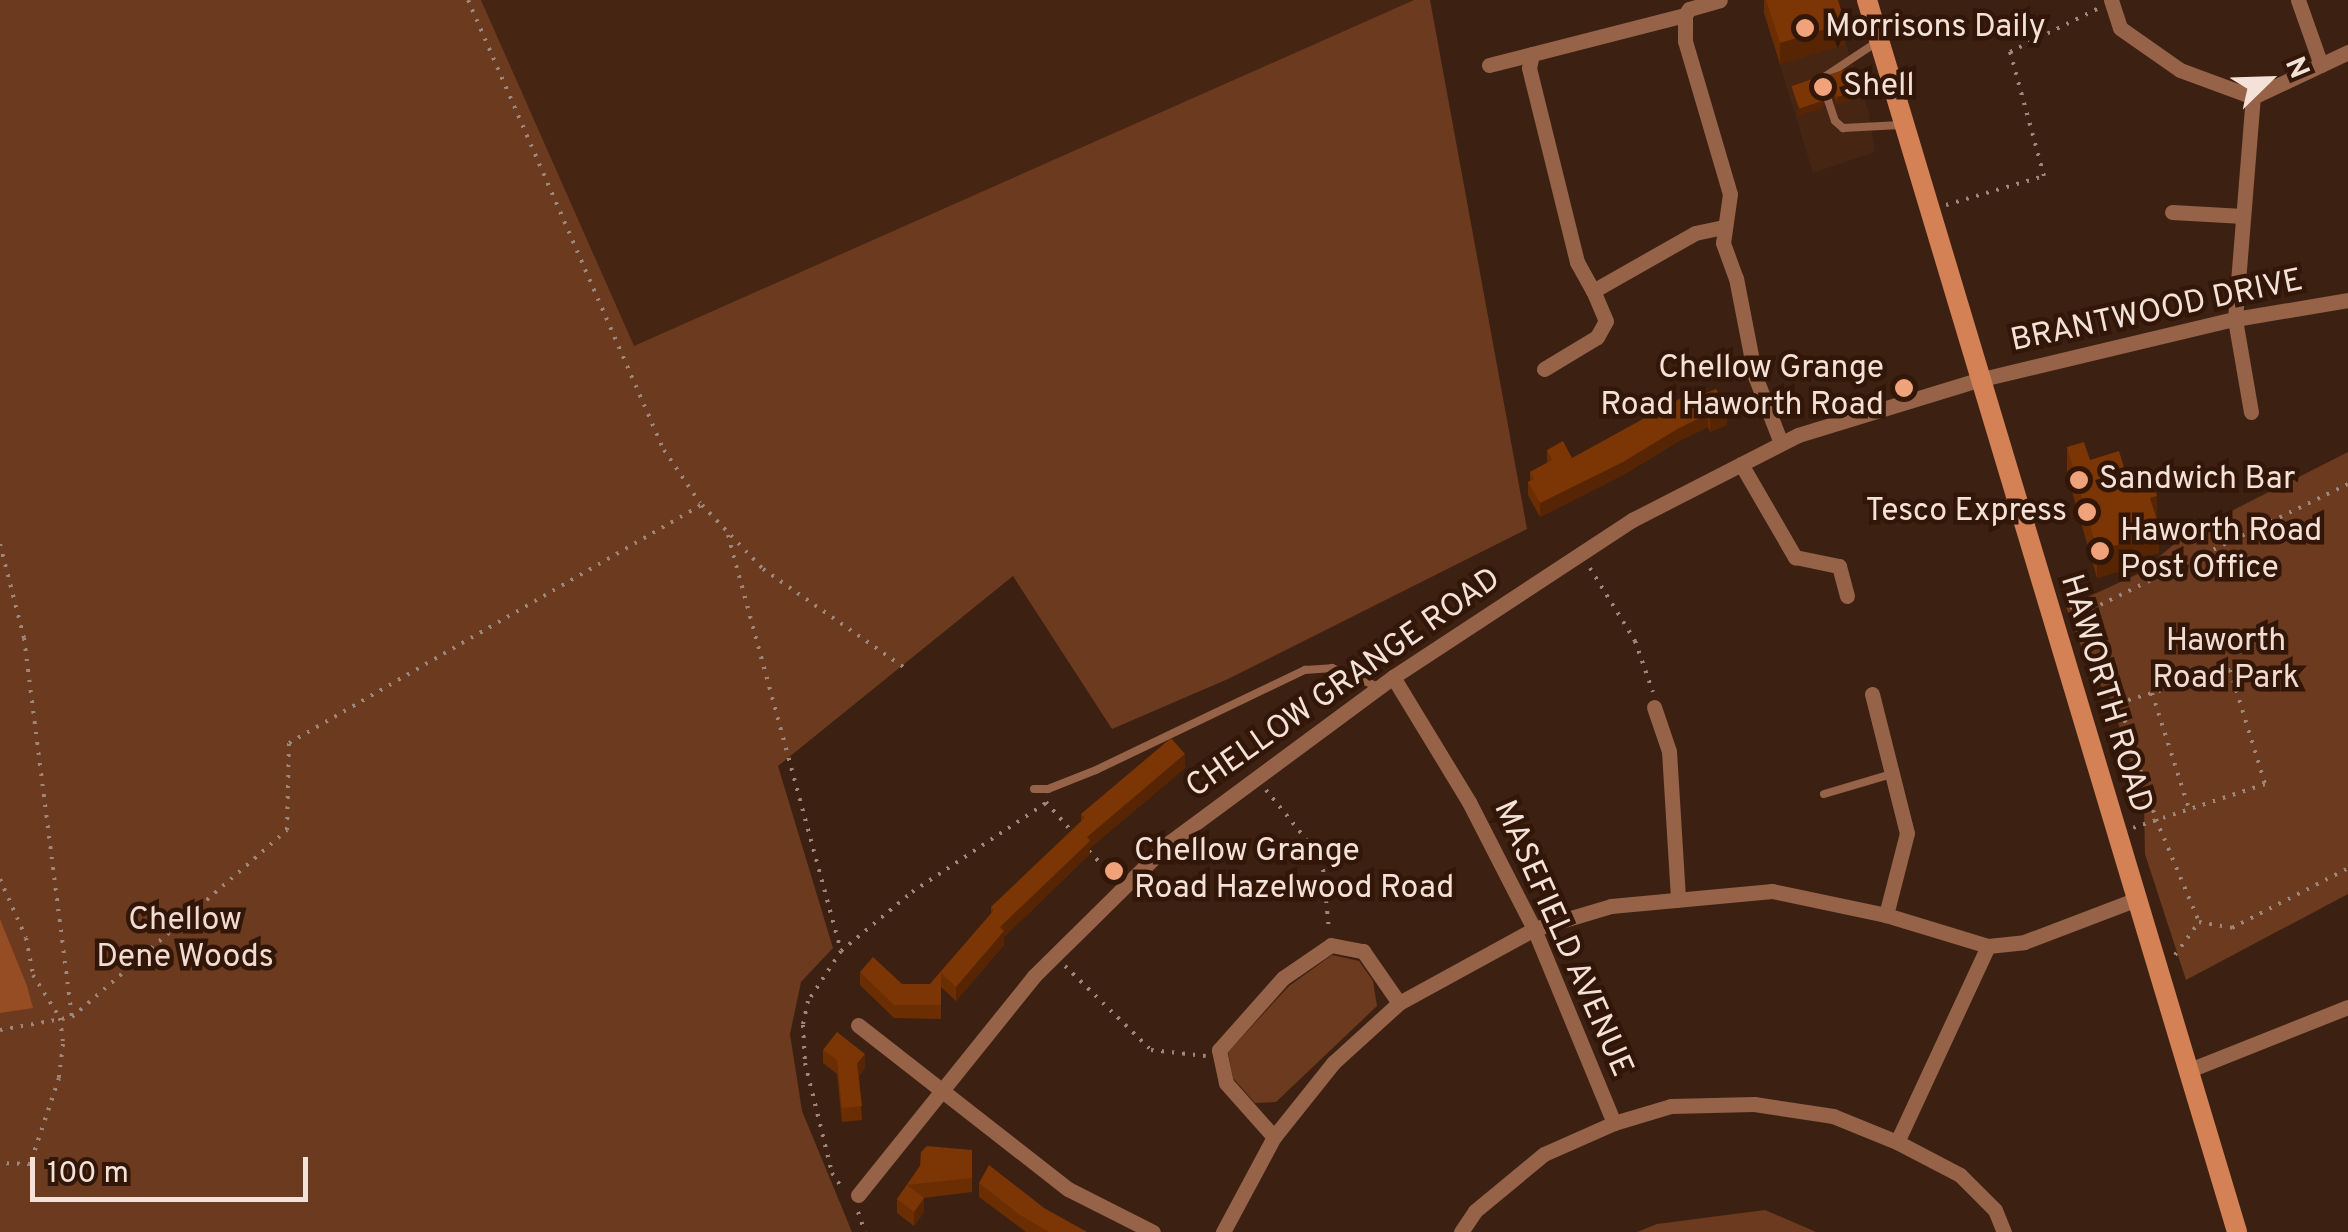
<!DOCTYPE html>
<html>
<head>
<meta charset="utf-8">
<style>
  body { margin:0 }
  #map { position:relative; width:2348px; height:1232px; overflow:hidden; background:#3c2112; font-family:Overpass,sans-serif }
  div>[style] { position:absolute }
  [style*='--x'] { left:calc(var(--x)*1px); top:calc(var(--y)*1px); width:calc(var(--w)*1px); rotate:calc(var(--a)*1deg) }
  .built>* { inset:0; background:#472513 }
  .green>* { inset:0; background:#6c3a1e }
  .water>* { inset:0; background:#974d24 }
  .path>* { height:4px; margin-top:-2px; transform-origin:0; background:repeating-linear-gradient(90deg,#9d867a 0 2.5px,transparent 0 10.5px) }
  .lane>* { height:8px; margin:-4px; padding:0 4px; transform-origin:4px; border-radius:4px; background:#966248 }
  .street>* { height:15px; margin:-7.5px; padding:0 7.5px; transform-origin:7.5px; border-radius:7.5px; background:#966248 }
  .secondary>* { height:20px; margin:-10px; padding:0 10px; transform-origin:10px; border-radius:10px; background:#d48156 }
  .wall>* { inset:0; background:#6b2e03 }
  .shaded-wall>* { inset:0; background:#572503 }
  .building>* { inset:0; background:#7c3504; transform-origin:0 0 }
  .dots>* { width:28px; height:28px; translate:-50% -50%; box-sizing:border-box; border:5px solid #321708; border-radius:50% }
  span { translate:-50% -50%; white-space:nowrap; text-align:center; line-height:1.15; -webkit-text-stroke:9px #321708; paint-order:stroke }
  .poi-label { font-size:32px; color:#f4e1d7 }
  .left { translate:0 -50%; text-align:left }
  .right { translate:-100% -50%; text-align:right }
  .street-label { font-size:32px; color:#f4e1d7 }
  .park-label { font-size:32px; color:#f2dcd2 }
  .north { position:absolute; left:2218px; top:30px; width:100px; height:100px; -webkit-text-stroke:8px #321708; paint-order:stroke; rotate:67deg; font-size:28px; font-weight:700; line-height:40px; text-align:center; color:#f4e1d7 }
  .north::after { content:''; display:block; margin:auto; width:35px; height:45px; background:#f4e1d7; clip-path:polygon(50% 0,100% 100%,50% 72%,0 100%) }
  .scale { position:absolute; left:30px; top:1157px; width:278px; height:45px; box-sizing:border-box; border:5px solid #f4e1d7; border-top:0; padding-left:12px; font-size:30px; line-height:35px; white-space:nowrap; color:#f4e1d7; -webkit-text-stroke:8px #321708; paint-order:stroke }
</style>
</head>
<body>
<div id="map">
  <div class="built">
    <i style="clip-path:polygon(481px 0,1414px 0,633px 347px)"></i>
    <i style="clip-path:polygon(1831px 0,1868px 110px,1875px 152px,1813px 173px,1764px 13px)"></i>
  </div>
  <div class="green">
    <i style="clip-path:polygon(0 0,481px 0,634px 346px,1414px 0,1430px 0,1527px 529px,1228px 679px,1112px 729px,1013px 576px,778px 766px,833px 948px,801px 982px,790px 1034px,802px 1111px,852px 1232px,0 1232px)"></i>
    <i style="clip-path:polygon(2348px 452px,2348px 894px,2186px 980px,2145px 854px,2144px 806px,2111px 700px,2090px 669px,2066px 607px,2140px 573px,2186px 534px)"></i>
    <i style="clip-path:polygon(1332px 955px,1359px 961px,1373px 981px,1377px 1006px,1276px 1102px,1255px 1103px,1233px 1078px,1228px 1052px,1289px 986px)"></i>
    <i style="clip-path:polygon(1765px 1210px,1816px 1232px,1637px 1232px,1657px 1224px)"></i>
  </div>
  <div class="water">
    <i style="clip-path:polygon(0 919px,27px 986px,33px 1008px,0 1013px)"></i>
  </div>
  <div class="path">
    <i style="--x:468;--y:0;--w:491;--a:66.5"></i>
    <i style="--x:664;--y:450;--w:64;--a:55.8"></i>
    <i style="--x:1946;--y:205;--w:102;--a:-16.5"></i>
    <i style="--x:2044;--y:176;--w:129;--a:-105.3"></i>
    <i style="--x:2010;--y:52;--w:99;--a:-26.3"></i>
    <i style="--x:2348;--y:484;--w:287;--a:154"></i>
    <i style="--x:2090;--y:610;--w:219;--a:72.5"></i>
    <i style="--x:2156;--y:819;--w:112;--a:67.3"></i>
    <i style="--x:2199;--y:922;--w:34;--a:10"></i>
    <i style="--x:2232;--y:928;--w:131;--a:-27.3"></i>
    <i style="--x:728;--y:535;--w:431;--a:74.8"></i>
    <i style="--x:841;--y:951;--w:60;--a:123.4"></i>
    <i style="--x:808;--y:1001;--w:25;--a:102"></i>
    <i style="--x:803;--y:1025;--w:38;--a:87"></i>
    <i style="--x:805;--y:1063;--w:113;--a:76.2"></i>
    <i style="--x:832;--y:1173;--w:18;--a:56"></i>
    <i style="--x:0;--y:544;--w:97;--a:75.7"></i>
    <i style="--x:24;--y:638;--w:382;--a:82.8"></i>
    <i style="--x:1590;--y:568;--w:86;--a:58.3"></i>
    <i style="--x:1635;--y:641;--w:54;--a:70.6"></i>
    <i style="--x:2070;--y:607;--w:20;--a:9"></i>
    <i style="--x:2152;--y:693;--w:119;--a:72.3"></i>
    <i style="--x:2098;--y:709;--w:138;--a:-16.5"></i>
    <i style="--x:2230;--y:670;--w:119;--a:72.9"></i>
    <i style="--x:2265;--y:784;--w:139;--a:161.6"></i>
    <i style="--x:1266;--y:790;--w:89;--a:50.9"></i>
    <i style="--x:1322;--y:859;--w:71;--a:84.4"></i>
    <i style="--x:1046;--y:802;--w:41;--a:48.9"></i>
    <i style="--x:1089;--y:851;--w:35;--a:47"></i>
    <i style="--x:0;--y:879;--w:64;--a:66.2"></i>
    <i style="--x:26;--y:938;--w:38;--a:79"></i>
    <i style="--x:33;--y:975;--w:51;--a:57.9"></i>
    <i style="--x:60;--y:1018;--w:26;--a:83"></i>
    <i style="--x:63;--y:1044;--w:34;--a:97"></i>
    <i style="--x:59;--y:1078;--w:91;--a:108.6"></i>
    <i style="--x:30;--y:1164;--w:30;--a:-178"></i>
    <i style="--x:841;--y:951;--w:92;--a:-39.7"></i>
    <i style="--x:912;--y:892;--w:161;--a:-33.6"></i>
    <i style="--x:2175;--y:955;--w:41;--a:-54"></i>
    <i style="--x:1065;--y:966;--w:120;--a:44.3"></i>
    <i style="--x:1151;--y:1050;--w:55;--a:6.2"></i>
    <i style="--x:0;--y:1030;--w:73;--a:-10.2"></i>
    <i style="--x:72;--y:1017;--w:285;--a:-41"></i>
    <i style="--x:287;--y:830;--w:87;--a:-88.7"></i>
    <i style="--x:289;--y:743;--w:477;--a:-30"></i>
    <i style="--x:702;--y:505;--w:88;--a:46.4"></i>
    <i style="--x:763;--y:569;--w:178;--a:34.9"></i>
    <i style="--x:858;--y:1212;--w:21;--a:71"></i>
  </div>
  <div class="lane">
    <i style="--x:1877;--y:42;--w:67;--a:146.5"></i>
    <i style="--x:1821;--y:79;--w:44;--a:71.6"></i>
    <i style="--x:1835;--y:121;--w:11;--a:41"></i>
    <i style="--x:1843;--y:128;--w:57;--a:-3"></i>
    <i style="--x:1034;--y:789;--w:14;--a:0"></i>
    <i style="--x:1048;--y:789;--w:52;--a:-21.6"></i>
    <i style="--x:1096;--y:770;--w:232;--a:-25.6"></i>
    <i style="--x:1305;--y:670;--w:27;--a:-4"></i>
    <i style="--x:1332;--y:668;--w:51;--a:22"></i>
    <i style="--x:1824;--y:794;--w:71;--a:-16.4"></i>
  </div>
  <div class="street">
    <i style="--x:2111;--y:0;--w:29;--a:72"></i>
    <i style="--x:2120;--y:28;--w:73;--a:35"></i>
    <i style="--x:2180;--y:70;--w:78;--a:20.3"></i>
    <i style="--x:2298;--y:0;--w:69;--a:70.5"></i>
    <i style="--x:1685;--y:15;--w:7;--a:-56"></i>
    <i style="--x:1689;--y:9;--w:32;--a:-16"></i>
    <i style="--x:1532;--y:54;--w:14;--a:102"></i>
    <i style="--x:1529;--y:68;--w:200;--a:76.1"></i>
    <i style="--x:1577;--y:262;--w:33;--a:61"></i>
    <i style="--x:1593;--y:291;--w:117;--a:-29.6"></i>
    <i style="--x:1695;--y:233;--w:29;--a:-12"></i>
    <i style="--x:1489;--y:65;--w:202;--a:-14.3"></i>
    <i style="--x:1685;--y:15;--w:26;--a:90"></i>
    <i style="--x:1685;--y:41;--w:159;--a:73.6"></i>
    <i style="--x:1730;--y:194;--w:49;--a:98.1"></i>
    <i style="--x:1723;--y:243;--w:37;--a:70"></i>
    <i style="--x:1736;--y:278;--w:100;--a:79"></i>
    <i style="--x:1755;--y:376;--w:72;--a:68.8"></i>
    <i style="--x:2172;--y:212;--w:71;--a:3.2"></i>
    <i style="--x:1544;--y:369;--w:62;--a:-31.1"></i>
    <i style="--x:1597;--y:337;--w:18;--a:-61"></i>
    <i style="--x:1606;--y:321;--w:33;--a:-113"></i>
    <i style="--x:2251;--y:412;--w:94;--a:-99.8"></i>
    <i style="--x:2235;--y:319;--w:223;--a:-85.4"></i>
    <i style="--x:2253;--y:97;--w:105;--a:-25.3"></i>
    <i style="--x:1741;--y:464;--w:108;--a:59.9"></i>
    <i style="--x:1795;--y:557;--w:45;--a:11.6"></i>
    <i style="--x:1839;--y:566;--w:31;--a:75"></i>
    <i style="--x:1393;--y:677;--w:146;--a:58.7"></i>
    <i style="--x:1469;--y:802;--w:143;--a:62.9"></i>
    <i style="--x:1534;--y:929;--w:210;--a:67.6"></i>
    <i style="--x:1872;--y:694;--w:143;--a:75.9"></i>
    <i style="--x:1907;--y:833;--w:85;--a:104.4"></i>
    <i style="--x:1654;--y:707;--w:46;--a:71.2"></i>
    <i style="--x:1669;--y:751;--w:149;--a:86.5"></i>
    <i style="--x:858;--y:1025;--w:266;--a:38"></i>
    <i style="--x:1068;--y:1189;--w:95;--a:26.8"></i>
    <i style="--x:2187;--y:1071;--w:173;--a:-21.7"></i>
    <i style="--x:1274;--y:1137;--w:72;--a:-131.6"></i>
    <i style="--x:1226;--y:1083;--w:34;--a:-102"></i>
    <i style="--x:1219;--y:1050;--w:96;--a:-48.4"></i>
    <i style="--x:1283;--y:978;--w:58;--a:-34.5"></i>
    <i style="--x:1331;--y:945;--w:33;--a:11"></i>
    <i style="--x:1363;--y:951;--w:63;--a:55.3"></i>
    <i style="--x:1897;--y:1142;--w:216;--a:-65.1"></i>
    <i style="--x:858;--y:1195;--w:281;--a:-51.2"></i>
    <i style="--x:1034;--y:976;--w:191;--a:-44.6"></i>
    <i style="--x:1170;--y:842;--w:277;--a:-36.5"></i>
    <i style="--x:1393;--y:677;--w:286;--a:-33.3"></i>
    <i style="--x:1632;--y:520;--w:186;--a:-27.1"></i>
    <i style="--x:1798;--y:435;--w:188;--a:-17"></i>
    <i style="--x:1978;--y:380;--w:264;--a:-13.4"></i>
    <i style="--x:2235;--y:319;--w:115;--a:-9.5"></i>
    <i style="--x:1223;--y:1232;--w:108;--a:-61.8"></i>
    <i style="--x:1274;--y:1137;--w:95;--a:-51.4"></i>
    <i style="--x:1333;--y:1063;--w:89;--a:-42.3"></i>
    <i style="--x:1399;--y:1003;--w:154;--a:-28.7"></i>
    <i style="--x:1534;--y:929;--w:80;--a:-16.6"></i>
    <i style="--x:1611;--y:906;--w:162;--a:-5.3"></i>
    <i style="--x:1772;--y:891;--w:116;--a:11.9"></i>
    <i style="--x:1886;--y:915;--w:107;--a:16.9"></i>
    <i style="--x:1988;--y:946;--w:36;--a:-6"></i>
    <i style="--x:2024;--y:942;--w:121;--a:-20.8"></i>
    <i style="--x:1461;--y:1232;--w:25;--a:-56"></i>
    <i style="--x:1475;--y:1211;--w:89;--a:-39.6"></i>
    <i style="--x:1544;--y:1154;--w:77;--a:-23.9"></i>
    <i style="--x:1614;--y:1123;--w:59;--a:-16.6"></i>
    <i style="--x:1671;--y:1106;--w:83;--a:-1.4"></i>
    <i style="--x:1754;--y:1104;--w:80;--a:8.6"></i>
    <i style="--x:1833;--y:1116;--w:69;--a:22.1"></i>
    <i style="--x:1897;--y:1142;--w:71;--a:27.6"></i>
    <i style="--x:1960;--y:1175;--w:49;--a:45"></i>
    <i style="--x:1995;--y:1210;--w:24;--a:68"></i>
  </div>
  <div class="secondary">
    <i style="--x:1867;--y:0;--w:1286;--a:73.28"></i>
  </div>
  <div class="wall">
    <i style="clip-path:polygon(1764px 0,1838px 0,1845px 44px,1780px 64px,1764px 13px)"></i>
    <i style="clip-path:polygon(1830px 75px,1857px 98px,1837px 104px,1830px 82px)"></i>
    <i style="clip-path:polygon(1685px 402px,1727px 425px,1710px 432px,1708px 427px,1679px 441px,1623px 475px,1540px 517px,1528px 495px,1528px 482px,1530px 481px,1530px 472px,1547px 463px,1547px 450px,1572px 458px)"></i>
    <i style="clip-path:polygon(2067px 447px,2128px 481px,2157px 522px,2159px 553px,2121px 564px,2121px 571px,2097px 578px,2067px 474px)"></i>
    <i style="clip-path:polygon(1185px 768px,1090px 848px,1090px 854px,1004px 937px,1004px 945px,956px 1001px,941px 987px,941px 1019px,894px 1018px,860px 985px,860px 972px,902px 984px,930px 984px,991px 914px,991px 907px,1081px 821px,1081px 814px)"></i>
    <i style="clip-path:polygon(823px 1050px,865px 1067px,859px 1076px,862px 1120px,842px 1122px,837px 1074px,823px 1063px)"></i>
    <i style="clip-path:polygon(972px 1150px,972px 1192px,923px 1198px,924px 1212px,914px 1226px,897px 1213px,897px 1199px,920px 1166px)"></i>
    <i style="clip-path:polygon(979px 1183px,1087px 1232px,1026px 1232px,979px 1197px)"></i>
  </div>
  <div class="shaded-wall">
    <i style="clip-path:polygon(1845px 23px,1845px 44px,1780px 64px,1780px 43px)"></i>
    <i style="clip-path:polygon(1857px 91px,1857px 98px,1837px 104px,1837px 97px)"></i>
    <i style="clip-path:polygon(1823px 101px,1823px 108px,1798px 116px,1798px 109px)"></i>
    <i style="clip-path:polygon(1727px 411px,1727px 425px,1710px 432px,1710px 418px)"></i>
    <i style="clip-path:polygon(1708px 414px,1708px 427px,1679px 441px,1623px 475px,1540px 517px,1540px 503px,1679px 428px)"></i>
    <i style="clip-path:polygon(2157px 496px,2157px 523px,2150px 498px)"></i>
    <i style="clip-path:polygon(2159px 526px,2159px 553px,2121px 564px,2121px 571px,2097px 578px,2097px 550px,2119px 537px)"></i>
    <i style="clip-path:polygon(1185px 754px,1185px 768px,1090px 848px,1090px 854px,1004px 937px,1004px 945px,956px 1001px,956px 987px,1000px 927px,1087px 837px)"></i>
    <i style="clip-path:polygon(865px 1054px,865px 1067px,857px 1077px,857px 1064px)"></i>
    <i style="clip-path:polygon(924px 1198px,924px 1212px,914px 1226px,914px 1212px)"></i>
  </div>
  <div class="building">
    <i style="clip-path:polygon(1766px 0,1838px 0,1845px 23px,1780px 43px)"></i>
    <i style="left:1850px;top:68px;width:24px;height:21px;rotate:73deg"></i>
    <i style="left:1815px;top:78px;width:24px;height:25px;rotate:71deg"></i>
    <i style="clip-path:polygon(1716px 389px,1721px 397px,1727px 411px,1710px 418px,1708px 414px,1679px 428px,1623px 462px,1540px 503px,1528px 482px,1534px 479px,1530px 472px,1552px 460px,1547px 450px,1563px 441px,1572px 458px,1683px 397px,1685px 402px)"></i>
    <i style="clip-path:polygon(2084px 442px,2090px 460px,2119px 451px,2128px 481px,2151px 474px,2157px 496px,2150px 498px,2159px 526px,2119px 537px,2121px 544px,2097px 550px,2067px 447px)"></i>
    <i style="clip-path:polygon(1171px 738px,1185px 754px,1087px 837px,1090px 841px,1000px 927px,1004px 931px,956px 987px,941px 973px,941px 1005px,894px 1005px,860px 972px,873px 957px,902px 984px,930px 984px,994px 910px,991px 907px,1085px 818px,1081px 814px)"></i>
    <i style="clip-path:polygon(837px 1032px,865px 1054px,857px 1064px,862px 1106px,842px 1108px,837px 1060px,823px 1050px)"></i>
    <i style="clip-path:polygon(927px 1146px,972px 1150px,972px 1178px,907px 1185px,924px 1198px,914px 1212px,897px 1199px,920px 1166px,921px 1152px)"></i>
    <i style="clip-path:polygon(989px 1165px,1044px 1208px,1087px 1232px,1049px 1232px,1020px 1215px,979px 1183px)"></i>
  </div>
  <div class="dots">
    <i style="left:1805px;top:28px;background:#f0a27a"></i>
    <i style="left:1823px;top:87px;background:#f0a27a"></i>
    <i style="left:1904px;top:388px;background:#f0a27a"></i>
    <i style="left:2079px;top:480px;background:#f0a27a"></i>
    <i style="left:2087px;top:512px;background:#f0a27a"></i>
    <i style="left:2100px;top:551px;background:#f0a27a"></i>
    <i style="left:1114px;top:871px;background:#f0a27a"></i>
  </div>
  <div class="poi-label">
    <span class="left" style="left:1825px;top:28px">Morrisons Daily</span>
    <span class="left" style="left:1843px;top:87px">Shell</span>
    <span class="right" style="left:1884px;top:388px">Chellow Grange<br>Road Haworth Road</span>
    <span class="left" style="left:2099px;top:480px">Sandwich Bar</span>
    <span class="right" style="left:2067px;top:512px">Tesco Express</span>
    <span class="left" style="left:2120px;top:551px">Haworth Road<br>Post Office</span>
    <span class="left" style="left:1134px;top:871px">Chellow Grange<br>Road Hazelwood Road</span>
  </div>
  <div class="street-label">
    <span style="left:2157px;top:312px;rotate:-12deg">BRANTWOOD DRIVE</span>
    <span style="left:1344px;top:684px;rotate:-35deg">CHELLOW GRANGE ROAD</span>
    <span style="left:2105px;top:694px;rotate:73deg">HAWORTH ROAD</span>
    <span style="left:1562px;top:939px;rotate:66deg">MASEFIELD AVENUE</span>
  </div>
  <div class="park-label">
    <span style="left:2226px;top:661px">Haworth<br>Road Park</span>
    <span style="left:185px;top:940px">Chellow<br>Dene Woods</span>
  </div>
  <div class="north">N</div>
  <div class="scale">100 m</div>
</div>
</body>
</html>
